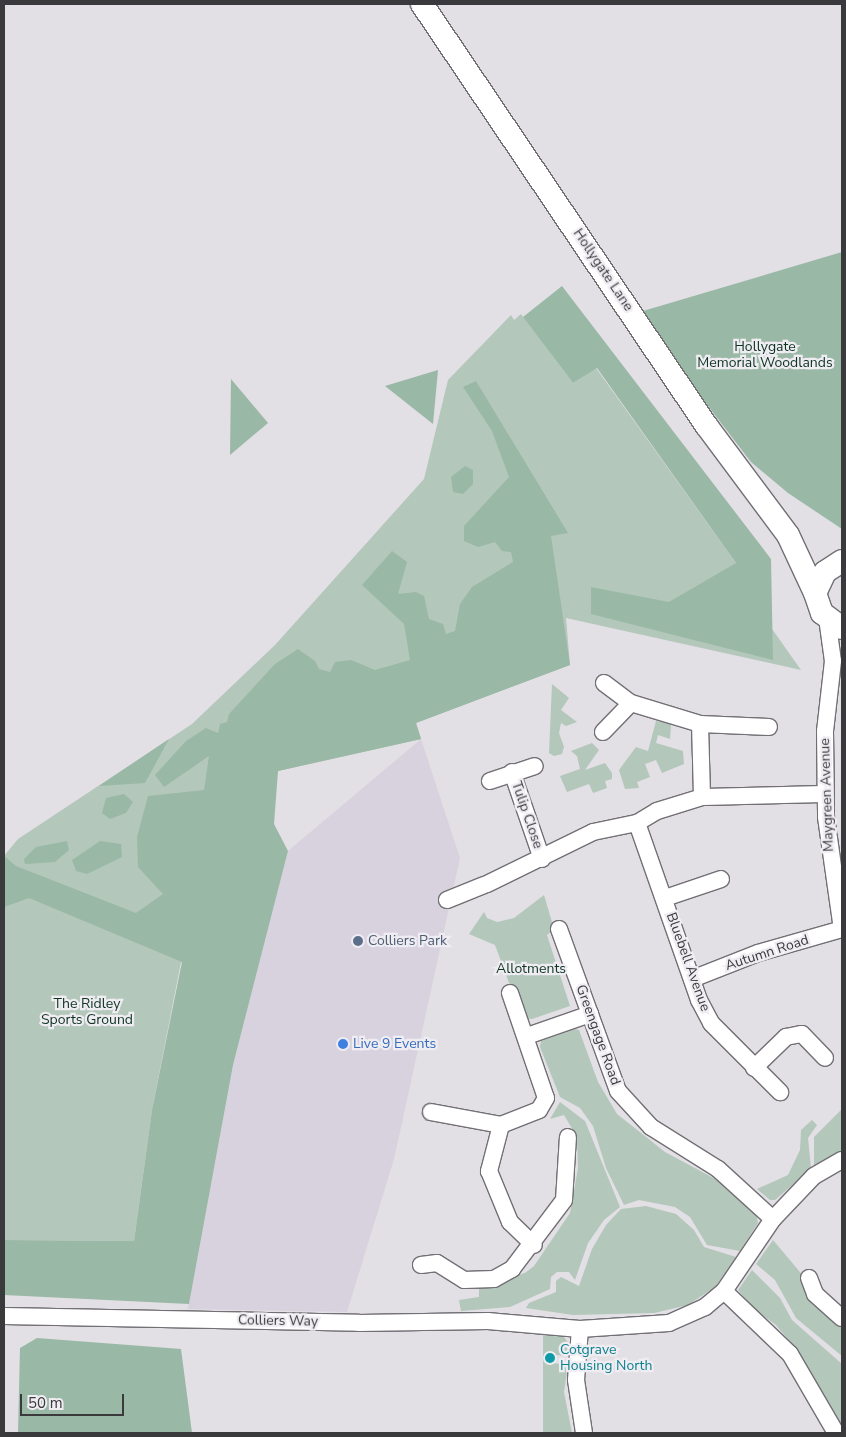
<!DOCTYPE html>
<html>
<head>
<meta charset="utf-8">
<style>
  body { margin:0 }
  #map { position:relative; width:846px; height:1437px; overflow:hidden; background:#e2dfe5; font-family:"Nunito Sans",sans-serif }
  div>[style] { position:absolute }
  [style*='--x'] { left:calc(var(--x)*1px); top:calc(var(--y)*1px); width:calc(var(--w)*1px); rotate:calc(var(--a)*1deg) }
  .built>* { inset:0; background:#d8d2df }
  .green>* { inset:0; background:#b3c7bb }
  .forest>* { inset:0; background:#9ab8a6 }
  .roads { filter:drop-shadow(1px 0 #726f75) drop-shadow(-1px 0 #726f75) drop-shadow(0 1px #726f75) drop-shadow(0 -1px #726f75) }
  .street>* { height:16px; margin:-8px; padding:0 8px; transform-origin:8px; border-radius:8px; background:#fff }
  .secondary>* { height:22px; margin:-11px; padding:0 11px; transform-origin:11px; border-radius:11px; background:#fff }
  .dots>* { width:14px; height:14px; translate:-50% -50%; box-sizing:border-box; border:2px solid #efecf2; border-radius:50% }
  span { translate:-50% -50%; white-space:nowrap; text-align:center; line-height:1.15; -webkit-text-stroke:4.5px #efecf2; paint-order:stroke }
  .street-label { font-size:14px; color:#3a393c }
  .park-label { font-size:14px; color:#0c3420 }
  .service-label { font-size:14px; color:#4e5e75 }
  .left { translate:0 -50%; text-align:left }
  .shop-label { font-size:14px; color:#366cbe }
  .culture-label { font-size:14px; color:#0d838f }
  .frame { position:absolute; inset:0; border:5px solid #3a393c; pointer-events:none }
  .scale { position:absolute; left:20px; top:1394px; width:104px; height:22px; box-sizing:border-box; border:2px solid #3a393c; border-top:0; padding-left:6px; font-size:15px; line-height:18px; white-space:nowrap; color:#3a393c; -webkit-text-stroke:4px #efecf2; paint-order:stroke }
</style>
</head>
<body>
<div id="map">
  <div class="built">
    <i style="clip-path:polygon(421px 739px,460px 858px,394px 1159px,347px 1312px,188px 1309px,233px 1065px,288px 851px)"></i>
  </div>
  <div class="green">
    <i style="clip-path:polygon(521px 314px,573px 383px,596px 368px,736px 563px,729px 568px,801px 670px,566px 618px,570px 665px,416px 723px,421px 739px,278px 771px,225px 988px,181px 962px,152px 1110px,134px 1241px,4px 1240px,4px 856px,18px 839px,192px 724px,275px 645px,424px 479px,448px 380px,511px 315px,514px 320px)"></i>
    <i style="clip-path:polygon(552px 684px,569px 698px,561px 710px,577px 722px,566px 726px,561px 723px,559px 733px,564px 747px,562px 754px,554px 756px,549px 753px)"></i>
    <i style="clip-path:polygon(656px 721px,671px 724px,670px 739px,658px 735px,656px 743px,683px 751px,684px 764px,662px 773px,656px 760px,645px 764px,650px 777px,637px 782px,639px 788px,625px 789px,619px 770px,636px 747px,648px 751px)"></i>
    <i style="clip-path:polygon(592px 743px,599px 750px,585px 770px,605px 763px,612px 773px,612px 779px,605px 781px,607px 788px,593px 793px,589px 784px,567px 792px,560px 776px,580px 769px,577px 756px,571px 751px)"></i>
    <i style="clip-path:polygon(544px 895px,554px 929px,547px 935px,570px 1006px,532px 1019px,522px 1018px,495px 945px,469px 934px,484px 912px,487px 918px,497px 922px,514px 918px)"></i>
    <i style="clip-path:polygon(575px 1029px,579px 1030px,598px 1082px,617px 1114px,665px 1152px,719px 1181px,756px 1214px,758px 1223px,740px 1251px,707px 1245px,690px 1217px,675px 1207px,639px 1200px,624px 1205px,606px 1168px,593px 1126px,580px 1108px,560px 1097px,540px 1047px,541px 1041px)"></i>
    <i style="clip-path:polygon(560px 1102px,585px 1121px,620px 1207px,604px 1220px,588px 1243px,575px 1280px,569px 1272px,557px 1272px,551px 1277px,550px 1289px,510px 1307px,461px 1311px,459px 1300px,479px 1297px,479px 1287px,525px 1273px,534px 1266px,570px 1213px,578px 1168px,577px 1137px,564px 1115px,550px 1119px)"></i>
    <i style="clip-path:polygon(842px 1109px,842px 1152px,814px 1166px,814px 1137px)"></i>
    <i style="clip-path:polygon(812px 1120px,817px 1125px,808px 1138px,811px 1169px,775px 1200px,770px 1200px,757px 1189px,788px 1175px,800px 1150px,801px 1130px)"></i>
    <i style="clip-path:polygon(646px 1206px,676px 1214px,694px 1230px,704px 1247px,736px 1257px,715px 1287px,688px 1305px,654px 1313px,573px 1315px,526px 1308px,529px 1303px,556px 1292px,556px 1281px,561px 1277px,579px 1286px,592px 1249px,606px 1225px,621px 1209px)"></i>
    <i style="clip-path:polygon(773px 1240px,842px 1322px,842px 1356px,796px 1318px,775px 1280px,756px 1264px)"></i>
    <i style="clip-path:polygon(752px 1270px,780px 1298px,792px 1320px,842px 1364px,842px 1425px,797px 1350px,776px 1325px,753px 1308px,738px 1290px)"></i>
    <i style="clip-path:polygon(543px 1335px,564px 1337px,569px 1344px,569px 1356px,546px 1354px,545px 1362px,568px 1365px,564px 1392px,572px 1433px,543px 1433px)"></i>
  </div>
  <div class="forest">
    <i style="clip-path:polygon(842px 252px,842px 529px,788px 493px,751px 462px,685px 376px,643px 311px)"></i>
    <i style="clip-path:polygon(562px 286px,771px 559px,773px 660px,591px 614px,591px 587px,669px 602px,736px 563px,597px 368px,573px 383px,523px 317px)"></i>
    <i style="clip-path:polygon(438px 370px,433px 424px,385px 386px)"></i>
    <i style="clip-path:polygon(231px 379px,268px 423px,230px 455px)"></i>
    <i style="clip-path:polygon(476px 381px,568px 533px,551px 536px,570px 665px,416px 723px,421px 739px,278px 771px,274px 824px,288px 851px,233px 1065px,189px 1304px,4px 1295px,4px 1240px,134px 1241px,152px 1110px,182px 962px,29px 898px,4px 907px,4px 856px,16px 866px,136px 913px,163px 894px,138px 867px,137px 837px,148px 796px,204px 790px,209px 756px,164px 787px,155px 775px,186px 741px,206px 728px,218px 733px,220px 724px,227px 722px,229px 714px,275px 664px,298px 649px,315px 661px,319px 669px,330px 672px,335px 662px,351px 660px,375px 670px,410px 660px,404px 624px,362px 585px,392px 551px,407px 562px,398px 594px,416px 592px,424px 596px,429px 619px,443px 624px,446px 634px,455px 631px,460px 604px,472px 587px,513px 562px,511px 552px,502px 551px,495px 542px,478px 547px,464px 541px,464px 526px,509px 477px,492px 431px,463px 387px)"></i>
    <i style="clip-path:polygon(465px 466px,473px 470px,473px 484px,463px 494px,453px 492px,451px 477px)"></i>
    <i style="clip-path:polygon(169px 739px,145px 783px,99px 786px)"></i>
    <i style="clip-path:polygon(124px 794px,133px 802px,126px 813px,110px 819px,102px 813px,106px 798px)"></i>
    <i style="clip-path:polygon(67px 841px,69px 850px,55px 862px,25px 864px,24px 859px,36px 847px)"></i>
    <i style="clip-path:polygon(100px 841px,121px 844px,122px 857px,87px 874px,76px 871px,72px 860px)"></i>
    <i style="clip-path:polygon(37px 1338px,181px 1349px,192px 1433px,18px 1433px,20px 1348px)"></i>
  </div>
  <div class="roads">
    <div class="street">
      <i style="--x:827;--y:618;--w:43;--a:82.1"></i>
      <i style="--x:833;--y:661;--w:70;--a:96.5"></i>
      <i style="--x:825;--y:731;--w:86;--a:89.3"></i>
      <i style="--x:826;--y:817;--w:113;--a:81.9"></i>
      <i style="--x:604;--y:683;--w:34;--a:37"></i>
      <i style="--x:631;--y:703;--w:72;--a:16.9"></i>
      <i style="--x:700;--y:724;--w:73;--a:88.4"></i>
      <i style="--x:700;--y:724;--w:69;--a:2.5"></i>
      <i style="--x:603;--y:732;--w:40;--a:-46"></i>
      <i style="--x:512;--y:772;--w:92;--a:71"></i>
      <i style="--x:490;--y:781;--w:47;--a:-18.4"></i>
      <i style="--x:637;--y:823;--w:188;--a:70.7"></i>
      <i style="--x:699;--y:1000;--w:26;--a:62"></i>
      <i style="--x:711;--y:1023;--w:98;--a:45"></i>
      <i style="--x:487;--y:884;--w:118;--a:-26.1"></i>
      <i style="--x:593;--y:832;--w:45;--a:-11.6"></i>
      <i style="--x:637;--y:823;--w:23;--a:-31"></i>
      <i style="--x:657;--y:811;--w:47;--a:-17.3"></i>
      <i style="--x:702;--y:797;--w:123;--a:-1.4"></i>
      <i style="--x:665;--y:898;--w:59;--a:-18.7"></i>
      <i style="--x:447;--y:900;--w:40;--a:-22"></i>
      <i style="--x:559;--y:929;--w:172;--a:70"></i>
      <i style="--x:618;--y:1091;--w:49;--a:47.5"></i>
      <i style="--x:651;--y:1127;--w:79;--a:32.1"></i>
      <i style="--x:718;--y:1169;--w:74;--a:42.3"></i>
      <i style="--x:692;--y:979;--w:71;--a:-21.5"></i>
      <i style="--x:758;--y:953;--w:87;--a:-15.9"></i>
      <i style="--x:510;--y:993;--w:111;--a:71.1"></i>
      <i style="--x:546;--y:1098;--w:14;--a:120"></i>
      <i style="--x:539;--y:1110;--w:41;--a:158.5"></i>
      <i style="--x:501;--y:1125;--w:48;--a:104.6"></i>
      <i style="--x:489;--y:1171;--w:55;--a:67.6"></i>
      <i style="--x:510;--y:1222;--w:33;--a:44"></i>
      <i style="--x:527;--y:1036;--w:67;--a:-19.2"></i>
      <i style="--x:754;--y:1068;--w:45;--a:-44.1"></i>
      <i style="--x:786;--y:1037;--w:16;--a:-11"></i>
      <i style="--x:802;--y:1034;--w:33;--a:46"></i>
      <i style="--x:431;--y:1112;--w:71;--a:10.5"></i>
      <i style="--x:421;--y:1265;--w:16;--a:-7"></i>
      <i style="--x:437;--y:1263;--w:32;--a:32"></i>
      <i style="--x:464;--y:1280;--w:30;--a:-2"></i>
      <i style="--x:494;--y:1279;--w:21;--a:-29"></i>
      <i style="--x:512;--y:1269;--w:86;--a:-53"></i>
      <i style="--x:564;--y:1200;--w:63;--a:-86.4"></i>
      <i style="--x:809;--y:1278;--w:17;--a:69"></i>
      <i style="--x:815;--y:1294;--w:36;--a:42"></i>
      <i style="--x:724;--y:1291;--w:91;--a:43.7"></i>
      <i style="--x:790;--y:1354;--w:91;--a:59.8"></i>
      <i style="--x:4;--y:1316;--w:355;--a:1.1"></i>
      <i style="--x:359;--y:1323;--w:129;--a:-0.9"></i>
      <i style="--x:488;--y:1321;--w:92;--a:5"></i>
      <i style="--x:580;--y:1329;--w:89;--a:-3.9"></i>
      <i style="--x:669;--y:1323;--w:39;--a:-24"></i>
      <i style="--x:705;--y:1307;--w:25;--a:-40"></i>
      <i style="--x:724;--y:1291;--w:87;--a:-55.8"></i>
      <i style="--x:773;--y:1219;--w:59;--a:-46.4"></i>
      <i style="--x:814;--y:1176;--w:32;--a:-30"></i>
      <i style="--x:580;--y:1329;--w:51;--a:94.5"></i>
      <i style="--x:576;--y:1380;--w:54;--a:81.4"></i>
    </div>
    <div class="secondary">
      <i style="--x:422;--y:4;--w:508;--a:56"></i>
      <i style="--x:706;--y:425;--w:137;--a:53.3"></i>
      <i style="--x:788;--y:535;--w:64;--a:65"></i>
      <i style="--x:842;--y:561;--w:20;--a:147"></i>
      <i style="--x:825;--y:572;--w:23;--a:115"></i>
      <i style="--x:815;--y:593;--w:21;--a:71"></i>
      <i style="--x:822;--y:613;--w:25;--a:37"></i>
    </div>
  </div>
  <div class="dots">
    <i style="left:358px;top:941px;background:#5c6f8a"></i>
    <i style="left:343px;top:1044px;background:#3f7fe0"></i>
    <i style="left:550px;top:1358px;background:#0f9aa8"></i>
  </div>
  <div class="street-label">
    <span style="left:603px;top:270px;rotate:56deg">Hollygate Lane</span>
    <span style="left:827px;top:795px;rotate:-92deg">Maygreen Avenue</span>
    <span style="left:527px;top:815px;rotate:71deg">Tulip Close</span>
    <span style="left:767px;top:953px;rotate:-18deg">Autumn Road</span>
    <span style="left:688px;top:962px;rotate:70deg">Bluebell Avenue</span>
    <span style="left:598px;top:1035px;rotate:70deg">Greengage Road</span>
    <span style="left:278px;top:1321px;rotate:1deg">Colliers Way</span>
  </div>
  <div class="park-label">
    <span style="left:765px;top:355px">Hollygate<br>Memorial Woodlands</span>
    <span style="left:531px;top:969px">Allotments</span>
    <span style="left:87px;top:1012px">The Ridley<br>Sports Ground</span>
  </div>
  <div class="service-label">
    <span class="left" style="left:368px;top:941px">Colliers Park</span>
  </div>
  <div class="shop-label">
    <span class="left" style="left:353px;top:1044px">Live 9 Events</span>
  </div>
  <div class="culture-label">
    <span class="left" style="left:560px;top:1358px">Cotgrave<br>Housing North</span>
  </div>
  <div class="frame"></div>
  <div class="scale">50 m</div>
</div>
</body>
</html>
